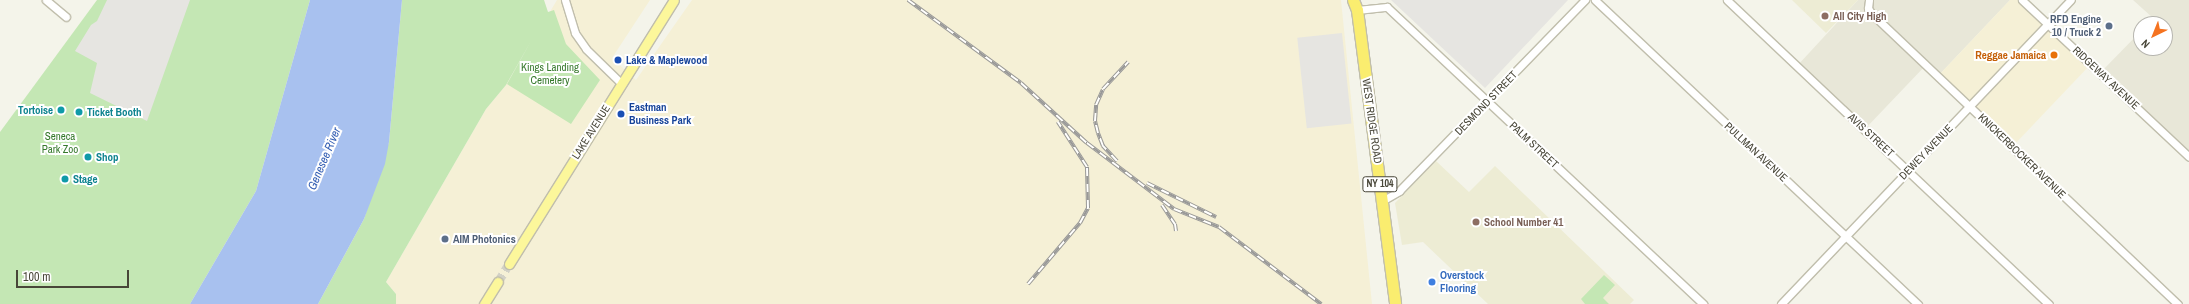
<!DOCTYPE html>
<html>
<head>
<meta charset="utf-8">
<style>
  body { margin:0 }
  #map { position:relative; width:2189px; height:304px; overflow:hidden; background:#f4f4ea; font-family:"Archivo Narrow",sans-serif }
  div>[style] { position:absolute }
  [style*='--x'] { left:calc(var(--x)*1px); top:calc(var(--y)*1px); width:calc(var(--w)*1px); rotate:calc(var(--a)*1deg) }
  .residential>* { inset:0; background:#e8e7d8 }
  .commercial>* { inset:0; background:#f5f0d6 }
  .education>* { inset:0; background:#edecd4 }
  .green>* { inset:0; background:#c4e7b4 }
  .parking>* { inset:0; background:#e6e5e1; transform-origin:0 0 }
  .water>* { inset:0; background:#a8c1ef }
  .major-tunnel>* { height:9px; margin-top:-4.5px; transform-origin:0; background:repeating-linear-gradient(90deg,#d2d1c6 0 9px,transparent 0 13.5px) }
  .roads { filter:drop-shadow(1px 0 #c0beac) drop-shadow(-1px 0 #c0beac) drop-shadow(0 1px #c0beac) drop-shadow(0 -1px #c0beac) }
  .minor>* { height:7px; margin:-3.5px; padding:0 3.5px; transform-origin:3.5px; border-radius:3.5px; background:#fff }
  .major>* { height:9px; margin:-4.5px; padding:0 4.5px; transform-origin:4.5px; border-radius:4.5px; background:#fcf79b }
  .highway>* { height:11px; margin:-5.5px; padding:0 5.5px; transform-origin:5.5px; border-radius:5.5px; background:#faed6f }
  .rail>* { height:4px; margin-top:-2px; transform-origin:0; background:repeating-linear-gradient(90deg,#fff 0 8px,#989898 0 16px); box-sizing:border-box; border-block:1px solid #989898 }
  .dots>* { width:11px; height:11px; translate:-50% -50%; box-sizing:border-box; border:2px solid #fff; border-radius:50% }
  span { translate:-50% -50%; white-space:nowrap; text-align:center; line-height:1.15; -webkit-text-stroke:4px #fff; paint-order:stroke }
  .shield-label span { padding:1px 3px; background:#fff; border:1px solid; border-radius:3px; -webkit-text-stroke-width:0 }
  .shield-label { font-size:10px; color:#484638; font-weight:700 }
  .education-label { font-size:11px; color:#785e54; font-weight:700 }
  .left { translate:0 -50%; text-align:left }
  .service-label { font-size:11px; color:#4e5e75; font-weight:700 }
  .right { translate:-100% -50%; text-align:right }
  .food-label { font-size:11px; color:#c56008; font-weight:700 }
  .transit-label { font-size:11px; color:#164399; font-weight:700 }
  .park-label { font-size:11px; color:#36792c }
  .street-label { font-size:11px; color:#484638 }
  .culture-label { font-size:11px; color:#0d838f; font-weight:700 }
  .shop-label { font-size:11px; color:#366cbe; font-weight:700 }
  .water-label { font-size:12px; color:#335eb3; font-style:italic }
  .north { position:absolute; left:2133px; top:16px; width:40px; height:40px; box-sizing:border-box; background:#fff; border:1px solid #b6b5af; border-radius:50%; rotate:223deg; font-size:11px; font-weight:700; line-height:16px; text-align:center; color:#484638 }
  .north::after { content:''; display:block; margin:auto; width:14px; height:18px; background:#f57320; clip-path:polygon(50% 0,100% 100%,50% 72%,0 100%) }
  .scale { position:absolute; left:16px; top:270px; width:113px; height:18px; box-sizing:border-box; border:2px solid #484638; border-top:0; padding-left:5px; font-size:12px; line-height:14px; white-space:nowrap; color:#484638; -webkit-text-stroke:3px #fff; paint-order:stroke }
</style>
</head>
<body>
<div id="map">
  <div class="residential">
    <i style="clip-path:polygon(1858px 0,2010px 0,1938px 76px,1926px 65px,1865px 129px,1797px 66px)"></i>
    <i style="clip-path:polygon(2133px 0,2189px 0,2189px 157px,2100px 73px,2141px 31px,2141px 48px,2165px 48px,2165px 24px,2147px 24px,2153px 18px)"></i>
  </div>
  <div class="commercial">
    <i style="clip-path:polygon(557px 0,650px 0,612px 58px,636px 80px,692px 0,1341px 0,1372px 304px,396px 304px,396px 294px,386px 282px,486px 109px,506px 85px)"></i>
    <i style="clip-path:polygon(2010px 0,2022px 0,2091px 64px,2012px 147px,1938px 76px)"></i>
  </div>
  <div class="education">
    <i style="clip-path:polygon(1792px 0,1858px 0,1826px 33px)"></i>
    <i style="clip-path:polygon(1436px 161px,1469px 192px,1495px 166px,1634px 300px,1630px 304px,1488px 304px,1423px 242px,1402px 245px,1395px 203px)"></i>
  </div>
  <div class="green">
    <i style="clip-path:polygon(97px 0,310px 0,256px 191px,190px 304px,0 304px,0 132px)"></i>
    <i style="clip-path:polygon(402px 0,544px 0,548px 12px,554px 10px,566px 44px,600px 80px,571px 124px,507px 84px,531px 41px,506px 85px,486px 109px,386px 282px,396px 294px,396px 304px,318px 304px,364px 219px,389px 142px)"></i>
    <i style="clip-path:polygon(1604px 275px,1615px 285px,1603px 298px,1609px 304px,1585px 304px,1581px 299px)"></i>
  </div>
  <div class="parking">
    <i style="clip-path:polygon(107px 0,190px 0,147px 121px,90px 93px,97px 63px,75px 51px,91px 25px,97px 21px)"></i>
    <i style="clip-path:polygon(1391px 0,1568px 0,1485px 88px)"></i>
    <i style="left:1342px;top:33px;width:91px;height:45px;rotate:84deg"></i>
  </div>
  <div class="water">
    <i style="clip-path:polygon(310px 0,402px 0,389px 142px,385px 164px,364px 219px,318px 304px,190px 304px,256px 191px)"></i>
  </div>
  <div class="major-tunnel">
    <i style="--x:498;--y:282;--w:21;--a:-59"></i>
  </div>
  <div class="roads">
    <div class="minor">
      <i style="--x:46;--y:0;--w:26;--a:40"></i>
      <i style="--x:565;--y:0;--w:34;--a:73"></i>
      <i style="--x:575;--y:33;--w:19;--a:55"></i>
      <i style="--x:586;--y:49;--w:49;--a:44.2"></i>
      <i style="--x:1595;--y:0;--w:444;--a:43.3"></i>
      <i style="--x:1727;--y:0;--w:443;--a:43.4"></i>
      <i style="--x:1869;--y:0;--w:8;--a:97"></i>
      <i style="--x:1868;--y:8;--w:6;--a:59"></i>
      <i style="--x:1871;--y:13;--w:423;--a:43.5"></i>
      <i style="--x:2022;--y:0;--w:229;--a:43.2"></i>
      <i style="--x:1357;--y:10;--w:30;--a:-6"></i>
      <i style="--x:1387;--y:7;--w:434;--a:43.2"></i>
      <i style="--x:1382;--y:201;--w:20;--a:-30"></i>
      <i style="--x:1399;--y:191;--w:267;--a:-45.8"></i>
      <i style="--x:1781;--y:304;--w:420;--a:-46.4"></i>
    </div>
    <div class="major">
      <i style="--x:509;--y:264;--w:311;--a:-58"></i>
      <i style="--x:484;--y:304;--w:26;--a:-58"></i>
    </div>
    <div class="highway">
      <i style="--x:1353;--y:0;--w:11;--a:68"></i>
      <i style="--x:1357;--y:10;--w:296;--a:82.6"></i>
    </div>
  </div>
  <div class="rail">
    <i style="--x:908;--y:0;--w:140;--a:36.3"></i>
    <i style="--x:1021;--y:83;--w:89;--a:42.3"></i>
    <i style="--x:1087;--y:143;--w:109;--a:37.2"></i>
    <i style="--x:1174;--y:209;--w:48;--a:21.8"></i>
    <i style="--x:1219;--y:227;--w:128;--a:37"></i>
    <i style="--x:1117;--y:161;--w:21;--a:-133"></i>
    <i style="--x:1103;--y:146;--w:14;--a:-111"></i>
    <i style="--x:1098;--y:133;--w:12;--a:-104"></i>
    <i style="--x:1095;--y:121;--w:16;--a:-86"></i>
    <i style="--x:1096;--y:105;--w:17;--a:-66"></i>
    <i style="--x:1103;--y:89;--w:37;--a:-47"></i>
    <i style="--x:1147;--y:183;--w:77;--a:26.2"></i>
    <i style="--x:1162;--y:205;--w:23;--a:56"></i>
    <i style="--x:1175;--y:224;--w:7;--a:82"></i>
    <i style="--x:1028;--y:284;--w:80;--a:-49.6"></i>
    <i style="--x:1080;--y:223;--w:17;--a:-62"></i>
    <i style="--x:1088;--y:208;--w:41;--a:-91.4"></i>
    <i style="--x:1087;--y:167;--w:54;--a:-122.8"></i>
  </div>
  <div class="dots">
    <i style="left:1825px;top:16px;background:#8d6e63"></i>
    <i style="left:2109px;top:26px;background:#5c6f8a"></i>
    <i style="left:2054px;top:55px;background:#e8710a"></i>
    <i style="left:618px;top:60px;background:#1a4fb4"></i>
    <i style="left:61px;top:110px;background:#0f9aa8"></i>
    <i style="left:79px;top:112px;background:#0f9aa8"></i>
    <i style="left:621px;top:114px;background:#1a4fb4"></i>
    <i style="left:88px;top:157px;background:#0f9aa8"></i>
    <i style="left:65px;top:179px;background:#0f9aa8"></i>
    <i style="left:1476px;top:222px;background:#8d6e63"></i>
    <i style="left:445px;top:239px;background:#5c6f8a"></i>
    <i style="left:1432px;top:282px;background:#3f7fe0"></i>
  </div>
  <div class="shield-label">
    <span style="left:1380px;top:184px">NY 104</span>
  </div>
  <div class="education-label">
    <span class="left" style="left:1833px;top:16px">All City High</span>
    <span class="left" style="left:1484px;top:222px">School Number 41</span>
  </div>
  <div class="service-label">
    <span class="right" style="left:2101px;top:26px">RFD Engine<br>10 / Truck 2</span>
    <span class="left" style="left:453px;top:239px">AIM Photonics</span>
  </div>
  <div class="food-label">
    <span class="right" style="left:2046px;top:55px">Reggae Jamaica</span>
  </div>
  <div class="transit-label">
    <span class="left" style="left:626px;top:60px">Lake &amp; Maplewood</span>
    <span class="left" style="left:629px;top:114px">Eastman<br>Business Park</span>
  </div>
  <div class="park-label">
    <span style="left:550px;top:74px">Kings Landing<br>Cemetery</span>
    <span style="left:60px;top:143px">Seneca<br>Park Zoo</span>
  </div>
  <div class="street-label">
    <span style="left:2106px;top:78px;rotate:43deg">RIDGEWAY AVENUE</span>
    <span style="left:1486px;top:103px;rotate:-46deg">DESMOND STREET</span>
    <span style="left:1372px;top:121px;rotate:82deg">WEST RIDGE ROAD</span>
    <span style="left:591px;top:132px;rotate:-58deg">LAKE AVENUE</span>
    <span style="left:1871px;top:135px;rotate:43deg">AVIS STREET</span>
    <span style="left:1534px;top:145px;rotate:43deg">PALM STREET</span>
    <span style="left:1756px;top:152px;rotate:43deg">PULLMAN AVENUE</span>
    <span style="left:1926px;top:152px;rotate:-46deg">DEWEY AVENUE</span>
    <span style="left:2022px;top:156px;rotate:44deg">KNICKERBOCKER AVENUE</span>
  </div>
  <div class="culture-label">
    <span class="right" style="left:53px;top:110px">Tortoise</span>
    <span class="left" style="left:87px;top:112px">Ticket Booth</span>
    <span class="left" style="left:96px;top:157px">Shop</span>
    <span class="left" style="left:73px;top:179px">Stage</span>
  </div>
  <div class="shop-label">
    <span class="left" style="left:1440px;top:282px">Overstock<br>Flooring</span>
  </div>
  <div class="water-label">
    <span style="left:325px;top:159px;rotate:-67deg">Genesee River</span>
  </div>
  <div class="north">N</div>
  <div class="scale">100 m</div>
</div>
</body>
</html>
